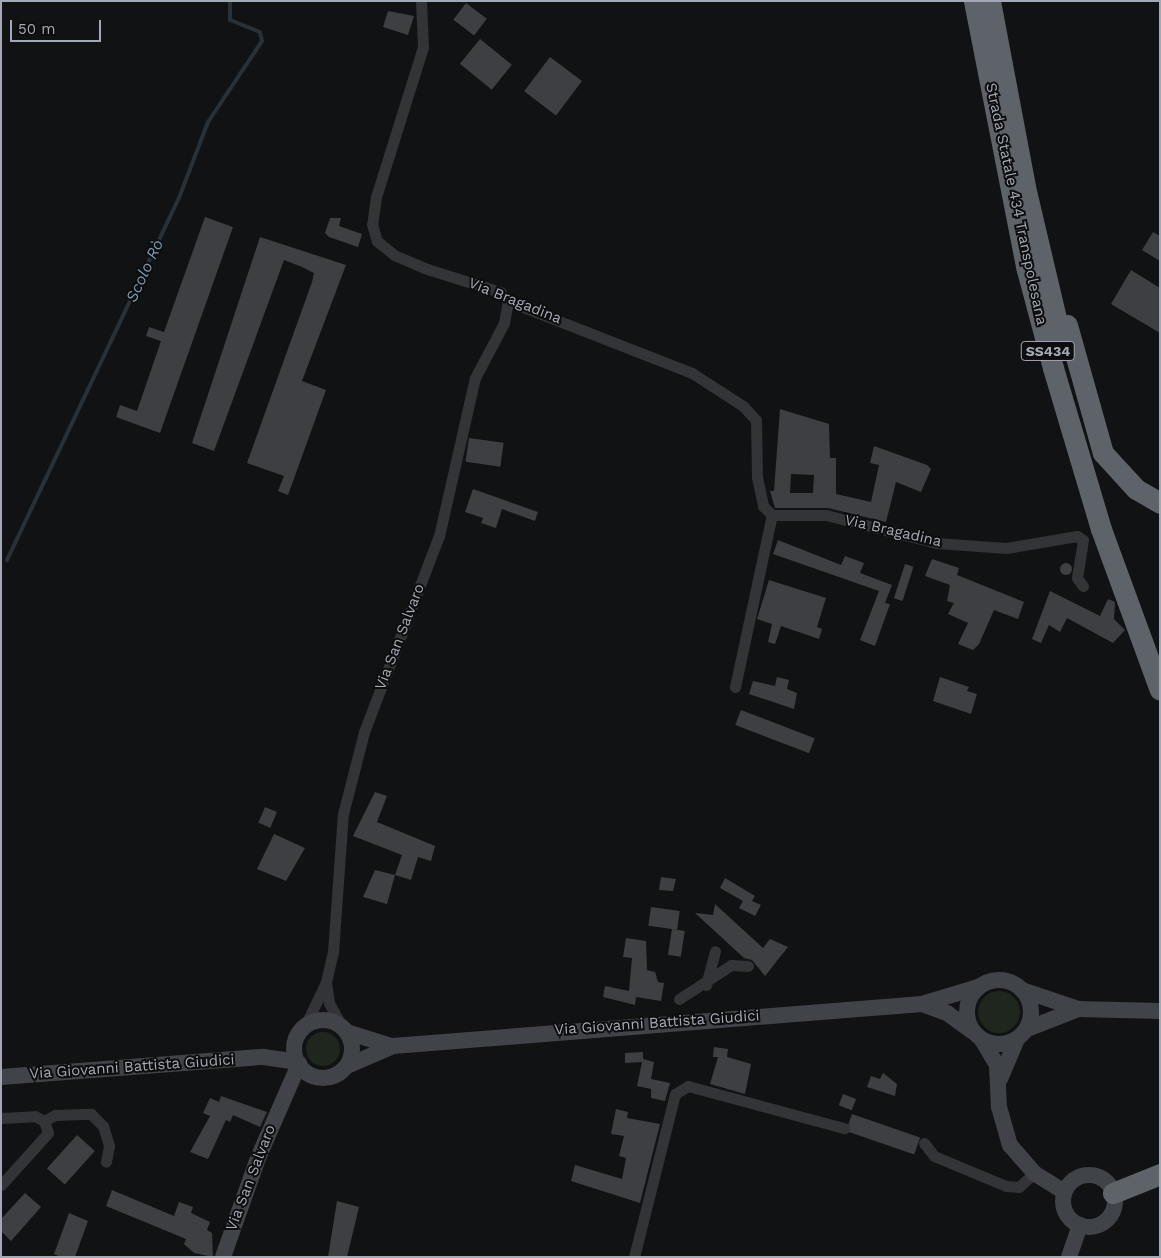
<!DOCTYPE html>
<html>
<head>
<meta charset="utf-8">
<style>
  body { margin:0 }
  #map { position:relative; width:1161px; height:1258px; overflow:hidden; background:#111213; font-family:"Work Sans",sans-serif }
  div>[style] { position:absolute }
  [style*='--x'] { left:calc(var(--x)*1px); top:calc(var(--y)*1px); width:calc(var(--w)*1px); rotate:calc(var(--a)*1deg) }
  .green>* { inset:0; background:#1e261e }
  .round { border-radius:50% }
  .stream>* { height:4px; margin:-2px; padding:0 2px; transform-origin:2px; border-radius:2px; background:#283137 }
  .building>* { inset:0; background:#3d3f43; transform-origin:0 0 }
  .street>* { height:11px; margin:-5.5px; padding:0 5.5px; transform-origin:5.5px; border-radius:5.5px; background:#323438 }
  .secondary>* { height:16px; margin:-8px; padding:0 8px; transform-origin:8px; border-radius:8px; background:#404348 }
  .secondary>.ring { margin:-8px; padding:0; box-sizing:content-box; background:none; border:16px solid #404348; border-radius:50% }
  .highway>* { height:21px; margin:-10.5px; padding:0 10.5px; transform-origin:10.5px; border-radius:10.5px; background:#5e6269 }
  span { translate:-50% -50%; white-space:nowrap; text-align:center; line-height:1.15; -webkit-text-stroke:4px #0d0d0e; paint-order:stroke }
  .shield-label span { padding:1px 4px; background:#0d0d0e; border:1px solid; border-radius:4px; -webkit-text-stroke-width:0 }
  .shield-label { font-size:14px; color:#a2a9b4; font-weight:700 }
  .street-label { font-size:15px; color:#a2a9b4 }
  .water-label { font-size:16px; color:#789ab1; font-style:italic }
  .frame { position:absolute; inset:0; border:2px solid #a2a9b4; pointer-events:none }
  .scale { position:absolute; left:10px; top:20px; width:91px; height:22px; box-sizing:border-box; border:2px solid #a2a9b4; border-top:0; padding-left:6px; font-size:15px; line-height:18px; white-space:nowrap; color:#a2a9b4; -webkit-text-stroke:4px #0d0d0e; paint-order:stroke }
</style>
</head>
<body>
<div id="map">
  <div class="green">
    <i class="round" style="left:978px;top:991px;width:42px;height:42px"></i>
    <i class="round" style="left:306px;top:1032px;width:34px;height:34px"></i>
  </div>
  <div class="stream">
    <i style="--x:7;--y:560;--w:401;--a:-64.6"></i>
    <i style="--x:179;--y:198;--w:81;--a:-69.1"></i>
    <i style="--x:208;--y:122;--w:97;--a:-56.3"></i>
    <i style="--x:262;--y:41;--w:9;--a:-103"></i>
    <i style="--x:260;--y:32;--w:32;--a:-158"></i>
    <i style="--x:230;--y:20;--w:19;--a:-90"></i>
  </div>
  <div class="building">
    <i style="left:466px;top:3px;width:26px;height:21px;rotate:37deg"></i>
    <i style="clip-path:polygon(388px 11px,414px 16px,408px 35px,383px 27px)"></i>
    <i style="left:480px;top:39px;width:41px;height:32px;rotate:39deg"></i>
    <i style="left:550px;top:57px;width:40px;height:43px;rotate:37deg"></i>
    <i style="clip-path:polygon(205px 217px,233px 227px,160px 433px,116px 417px,120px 405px,137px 411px,161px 341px,146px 336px,149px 327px,164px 332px)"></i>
    <i style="clip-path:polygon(330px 218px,341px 218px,339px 226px,362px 234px,358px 247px,329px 237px,325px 233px)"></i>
    <i style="clip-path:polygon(1153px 232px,1160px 236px,1160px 261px,1142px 250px)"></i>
    <i style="clip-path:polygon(260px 237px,346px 265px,302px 381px,326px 390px,288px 495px,278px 491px,284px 476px,247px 463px,312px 282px,314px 273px,302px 267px,284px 260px,214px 451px,192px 443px)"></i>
    <i style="clip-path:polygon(1131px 270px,1160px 288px,1160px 333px,1111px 304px)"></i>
    <i style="clip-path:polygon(evenodd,780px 409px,829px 424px,830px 458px,836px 458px,836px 494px,871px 502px,879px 465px,870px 463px,874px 446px,927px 465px,931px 469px,921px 492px,896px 482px,886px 522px,828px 508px,775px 508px,770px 491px,774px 491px,780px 409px,791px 474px,814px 475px,813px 493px,790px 493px,791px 474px)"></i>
    <i style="left:469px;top:438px;width:35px;height:24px;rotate:8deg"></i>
    <i style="clip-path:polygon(473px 489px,538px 512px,535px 521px,502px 509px,496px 528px,481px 523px,483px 518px,465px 512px)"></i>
    <i style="clip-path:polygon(778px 540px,841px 565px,845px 556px,864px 563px,860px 573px,892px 585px,885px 603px,890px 604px,875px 646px,860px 640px,879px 591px,773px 554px)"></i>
    <i style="clip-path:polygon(932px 559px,959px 568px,957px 575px,1024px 602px,1018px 619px,994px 610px,979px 644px,973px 650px,958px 644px,968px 623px,948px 614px,954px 603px,947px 601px,950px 585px,925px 576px)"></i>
    <i class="round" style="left:1060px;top:563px;width:12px;height:12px"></i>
    <i style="left:905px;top:564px;width:9px;height:36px;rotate:18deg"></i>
    <i style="clip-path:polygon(769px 580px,826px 598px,817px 627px,822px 629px,819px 639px,781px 626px,775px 644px,768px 642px,772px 624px,757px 619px)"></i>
    <i style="clip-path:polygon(1050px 591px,1100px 616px,1108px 599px,1115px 602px,1114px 619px,1125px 630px,1113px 643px,1067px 618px,1060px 632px,1049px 625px,1041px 643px,1032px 639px)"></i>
    <i style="clip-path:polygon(777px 677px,789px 680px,787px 689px,797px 693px,794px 709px,749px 694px,753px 681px,775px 686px)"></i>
    <i style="clip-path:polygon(940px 677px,969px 687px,967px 691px,977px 694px,971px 714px,933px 701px)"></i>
    <i style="left:741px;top:710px;width:79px;height:16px;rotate:21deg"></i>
    <i style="clip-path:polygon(375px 792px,387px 796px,377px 822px,435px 846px,431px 861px,418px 857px,411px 880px,395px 875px,402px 855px,353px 836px)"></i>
    <i style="left:265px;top:807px;width:13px;height:17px;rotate:23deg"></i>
    <i style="clip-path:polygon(274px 834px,305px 848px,286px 881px,257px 869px)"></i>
    <i style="clip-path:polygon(375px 870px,395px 875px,387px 904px,363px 897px)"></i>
    <i style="clip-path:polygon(661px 877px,676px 879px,673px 891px,659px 890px)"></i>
    <i style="clip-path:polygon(725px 878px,755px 896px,752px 901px,761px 905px,755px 916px,739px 908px,743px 901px,720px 888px)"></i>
    <i style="clip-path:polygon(715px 904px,763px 948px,770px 939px,788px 947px,765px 976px,752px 960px,744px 958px,695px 913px,713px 915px)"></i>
    <i style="left:651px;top:907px;width:29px;height:19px;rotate:8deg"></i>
    <i style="left:672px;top:929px;width:13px;height:26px;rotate:9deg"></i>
    <i style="clip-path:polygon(626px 938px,646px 941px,647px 970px,655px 972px,658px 982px,664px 983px,661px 1001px,636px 997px,635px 1005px,603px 997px,605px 986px,629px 991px,632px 958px,623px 957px)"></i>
    <i style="clip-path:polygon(714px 1047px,728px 1049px,727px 1057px,751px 1064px,745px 1094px,710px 1084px,718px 1057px,713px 1057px)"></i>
    <i style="clip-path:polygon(643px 1052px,643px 1059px,654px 1062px,651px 1079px,670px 1083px,665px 1101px,651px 1098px,651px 1089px,637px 1086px,642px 1062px,625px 1063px,625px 1053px)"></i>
    <i style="clip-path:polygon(883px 1073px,897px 1084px,895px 1096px,867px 1087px,871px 1076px,880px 1079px)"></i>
    <i style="left:843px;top:1094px;width:14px;height:12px;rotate:21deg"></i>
    <i style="clip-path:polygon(221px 1096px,267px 1112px,260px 1127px,233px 1115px,230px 1122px,226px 1120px,208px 1159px,190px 1152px,210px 1116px,203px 1113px,210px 1098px,219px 1102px)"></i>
    <i style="clip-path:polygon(616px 1109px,628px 1112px,627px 1118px,660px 1124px,640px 1203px,571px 1181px,575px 1165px,622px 1179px,626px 1158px,619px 1156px,624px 1136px,611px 1134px)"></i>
    <i style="left:852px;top:1114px;width:72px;height:18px;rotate:19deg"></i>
    <i style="left:77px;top:1135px;width:24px;height:45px;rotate:42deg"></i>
    <i style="clip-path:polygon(112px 1190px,174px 1216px,179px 1202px,193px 1207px,191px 1213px,210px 1222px,207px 1230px,212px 1233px,213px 1257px,194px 1253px,184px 1244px,186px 1239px,106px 1206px)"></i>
    <i style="clip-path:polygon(25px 1193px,41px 1207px,11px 1241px,1px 1231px,1px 1219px)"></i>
    <i style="clip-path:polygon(337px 1201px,359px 1207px,347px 1257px,328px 1257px)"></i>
    <i style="clip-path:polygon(69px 1213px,88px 1221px,75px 1257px,61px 1257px,54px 1254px)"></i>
  </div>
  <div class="street">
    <i style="--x:421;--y:1;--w:46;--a:87.5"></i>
    <i style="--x:423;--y:47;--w:157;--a:107.4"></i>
    <i style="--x:376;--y:197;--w:27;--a:98"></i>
    <i style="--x:372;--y:224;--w:18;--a:74"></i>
    <i style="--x:377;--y:241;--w:22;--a:39"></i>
    <i style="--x:394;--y:255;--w:33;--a:23"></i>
    <i style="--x:424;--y:268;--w:80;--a:17.5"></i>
    <i style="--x:500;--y:292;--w:12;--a:48"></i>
    <i style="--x:508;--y:301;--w:198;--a:21.4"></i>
    <i style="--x:692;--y:373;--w:61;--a:32.9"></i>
    <i style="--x:743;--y:406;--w:19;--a:47"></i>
    <i style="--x:756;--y:420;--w:57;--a:89"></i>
    <i style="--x:757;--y:477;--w:30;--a:78"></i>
    <i style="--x:763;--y:506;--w:13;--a:45"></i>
    <i style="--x:772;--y:515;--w:54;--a:0"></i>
    <i style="--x:826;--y:515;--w:114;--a:14.2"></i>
    <i style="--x:937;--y:543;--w:69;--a:4.1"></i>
    <i style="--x:1006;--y:548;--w:72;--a:-9.6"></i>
    <i style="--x:1077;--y:536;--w:7;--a:34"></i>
    <i style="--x:1083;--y:540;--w:38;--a:99"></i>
    <i style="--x:1077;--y:578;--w:10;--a:53"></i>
    <i style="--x:735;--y:687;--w:176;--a:-77.9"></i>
    <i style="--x:326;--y:982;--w:21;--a:82"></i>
    <i style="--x:329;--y:1003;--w:26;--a:61"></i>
    <i style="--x:706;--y:985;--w:35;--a:-75"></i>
    <i style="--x:679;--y:999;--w:62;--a:-33.2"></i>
    <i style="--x:731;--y:965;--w:17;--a:3"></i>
    <i style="--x:305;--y:1026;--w:49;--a:-64.5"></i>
    <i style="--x:326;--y:982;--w:31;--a:-77"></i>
    <i style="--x:333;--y:952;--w:138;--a:-85.9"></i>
    <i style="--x:343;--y:814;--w:85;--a:-75.6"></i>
    <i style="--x:364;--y:732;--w:210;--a:-69.1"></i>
    <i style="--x:439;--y:536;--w:162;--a:-77.2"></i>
    <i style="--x:475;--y:378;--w:62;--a:-62.2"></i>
    <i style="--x:504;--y:323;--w:22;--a:-80"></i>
    <i style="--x:1;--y:1118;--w:34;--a:-3"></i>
    <i style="--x:35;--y:1116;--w:10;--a:29"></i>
    <i style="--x:44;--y:1121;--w:13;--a:-29"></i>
    <i style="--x:55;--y:1115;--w:36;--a:-2"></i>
    <i style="--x:91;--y:1114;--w:17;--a:45"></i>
    <i style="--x:103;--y:1126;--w:21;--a:73"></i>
    <i style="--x:109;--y:1146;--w:16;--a:101"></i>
    <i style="--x:924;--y:1143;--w:16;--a:52"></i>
    <i style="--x:934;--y:1156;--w:78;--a:22.6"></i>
    <i style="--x:1006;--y:1186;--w:13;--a:4"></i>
    <i style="--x:1019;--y:1187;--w:21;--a:-43"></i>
    <i style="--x:1;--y:1185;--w:70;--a:-47.9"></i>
    <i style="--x:48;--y:1133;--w:13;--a:-108"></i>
    <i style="--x:634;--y:1257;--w:168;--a:-75.9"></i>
    <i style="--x:675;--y:1094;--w:15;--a:-32"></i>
    <i style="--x:688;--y:1086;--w:162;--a:15.1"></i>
  </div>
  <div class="secondary">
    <i class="ring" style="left:967px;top:980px;width:48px;height:48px"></i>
    <i style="--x:1022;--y:990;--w:59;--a:18.7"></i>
    <i style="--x:1078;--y:1009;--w:82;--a:1.4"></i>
    <i style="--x:922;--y:1004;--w:27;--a:20"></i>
    <i style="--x:947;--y:1013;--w:31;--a:36"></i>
    <i class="ring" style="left:294px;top:1020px;width:42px;height:42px"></i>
    <i style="--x:1027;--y:1029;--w:55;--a:-21.4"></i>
    <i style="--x:347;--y:1032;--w:46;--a:17.7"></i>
    <i style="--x:982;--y:1040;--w:29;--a:59"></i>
    <i style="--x:997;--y:1065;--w:42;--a:87.3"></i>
    <i style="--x:999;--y:1107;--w:40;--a:74"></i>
    <i style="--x:1010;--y:1145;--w:37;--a:49"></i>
    <i style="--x:1034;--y:1173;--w:36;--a:32"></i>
    <i style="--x:347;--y:1066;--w:50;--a:-23.5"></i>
    <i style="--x:393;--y:1046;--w:531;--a:-4.54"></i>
    <i style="--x:922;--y:1004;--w:59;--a:-16.9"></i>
    <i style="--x:1;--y:1077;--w:263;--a:-4.4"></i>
    <i style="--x:263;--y:1057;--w:34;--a:8"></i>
    <i style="--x:1000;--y:1079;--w:43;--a:-67"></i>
    <i class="ring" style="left:1063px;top:1175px;width:36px;height:36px"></i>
    <i style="--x:223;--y:1257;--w:105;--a:-70.5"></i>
    <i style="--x:258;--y:1158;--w:103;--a:-66.4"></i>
    <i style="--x:1069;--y:1257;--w:34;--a:-71"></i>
  </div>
  <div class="highway">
    <i style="--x:974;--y:1;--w:274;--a:78.9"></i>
    <i style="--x:1027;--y:270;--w:101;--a:75.1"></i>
    <i style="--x:1053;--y:368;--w:168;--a:73.4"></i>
    <i style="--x:1101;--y:529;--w:171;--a:69.9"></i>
    <i style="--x:990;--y:1;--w:189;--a:79.3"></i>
    <i style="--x:1025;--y:187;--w:161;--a:76.7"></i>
    <i style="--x:1067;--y:325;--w:133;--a:74.3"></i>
    <i style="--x:1103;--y:453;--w:49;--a:47.5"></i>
    <i style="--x:1136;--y:489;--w:28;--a:30"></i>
    <i style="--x:1113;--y:1193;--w:51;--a:-22"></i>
  </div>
  <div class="shield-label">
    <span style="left:1048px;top:351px">SS434</span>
  </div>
  <div class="street-label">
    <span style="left:1016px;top:204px;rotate:78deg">Strada Statale 434 Transpolesana</span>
    <span style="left:515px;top:301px;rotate:22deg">Via Bragadina</span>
    <span style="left:893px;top:531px;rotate:13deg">Via Bragadina</span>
    <span style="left:400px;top:637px;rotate:-69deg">Via San Salvaro</span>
    <span style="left:657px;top:1023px;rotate:-4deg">Via Giovanni Battista Giudici</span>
    <span style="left:132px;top:1067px;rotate:-4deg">Via Giovanni Battista Giudici</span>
    <span style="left:251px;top:1178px;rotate:-69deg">Via San Salvaro</span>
  </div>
  <div class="water-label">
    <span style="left:145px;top:271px;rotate:-65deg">Scolo Rò</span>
  </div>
  <div class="frame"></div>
  <div class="scale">50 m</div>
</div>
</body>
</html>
